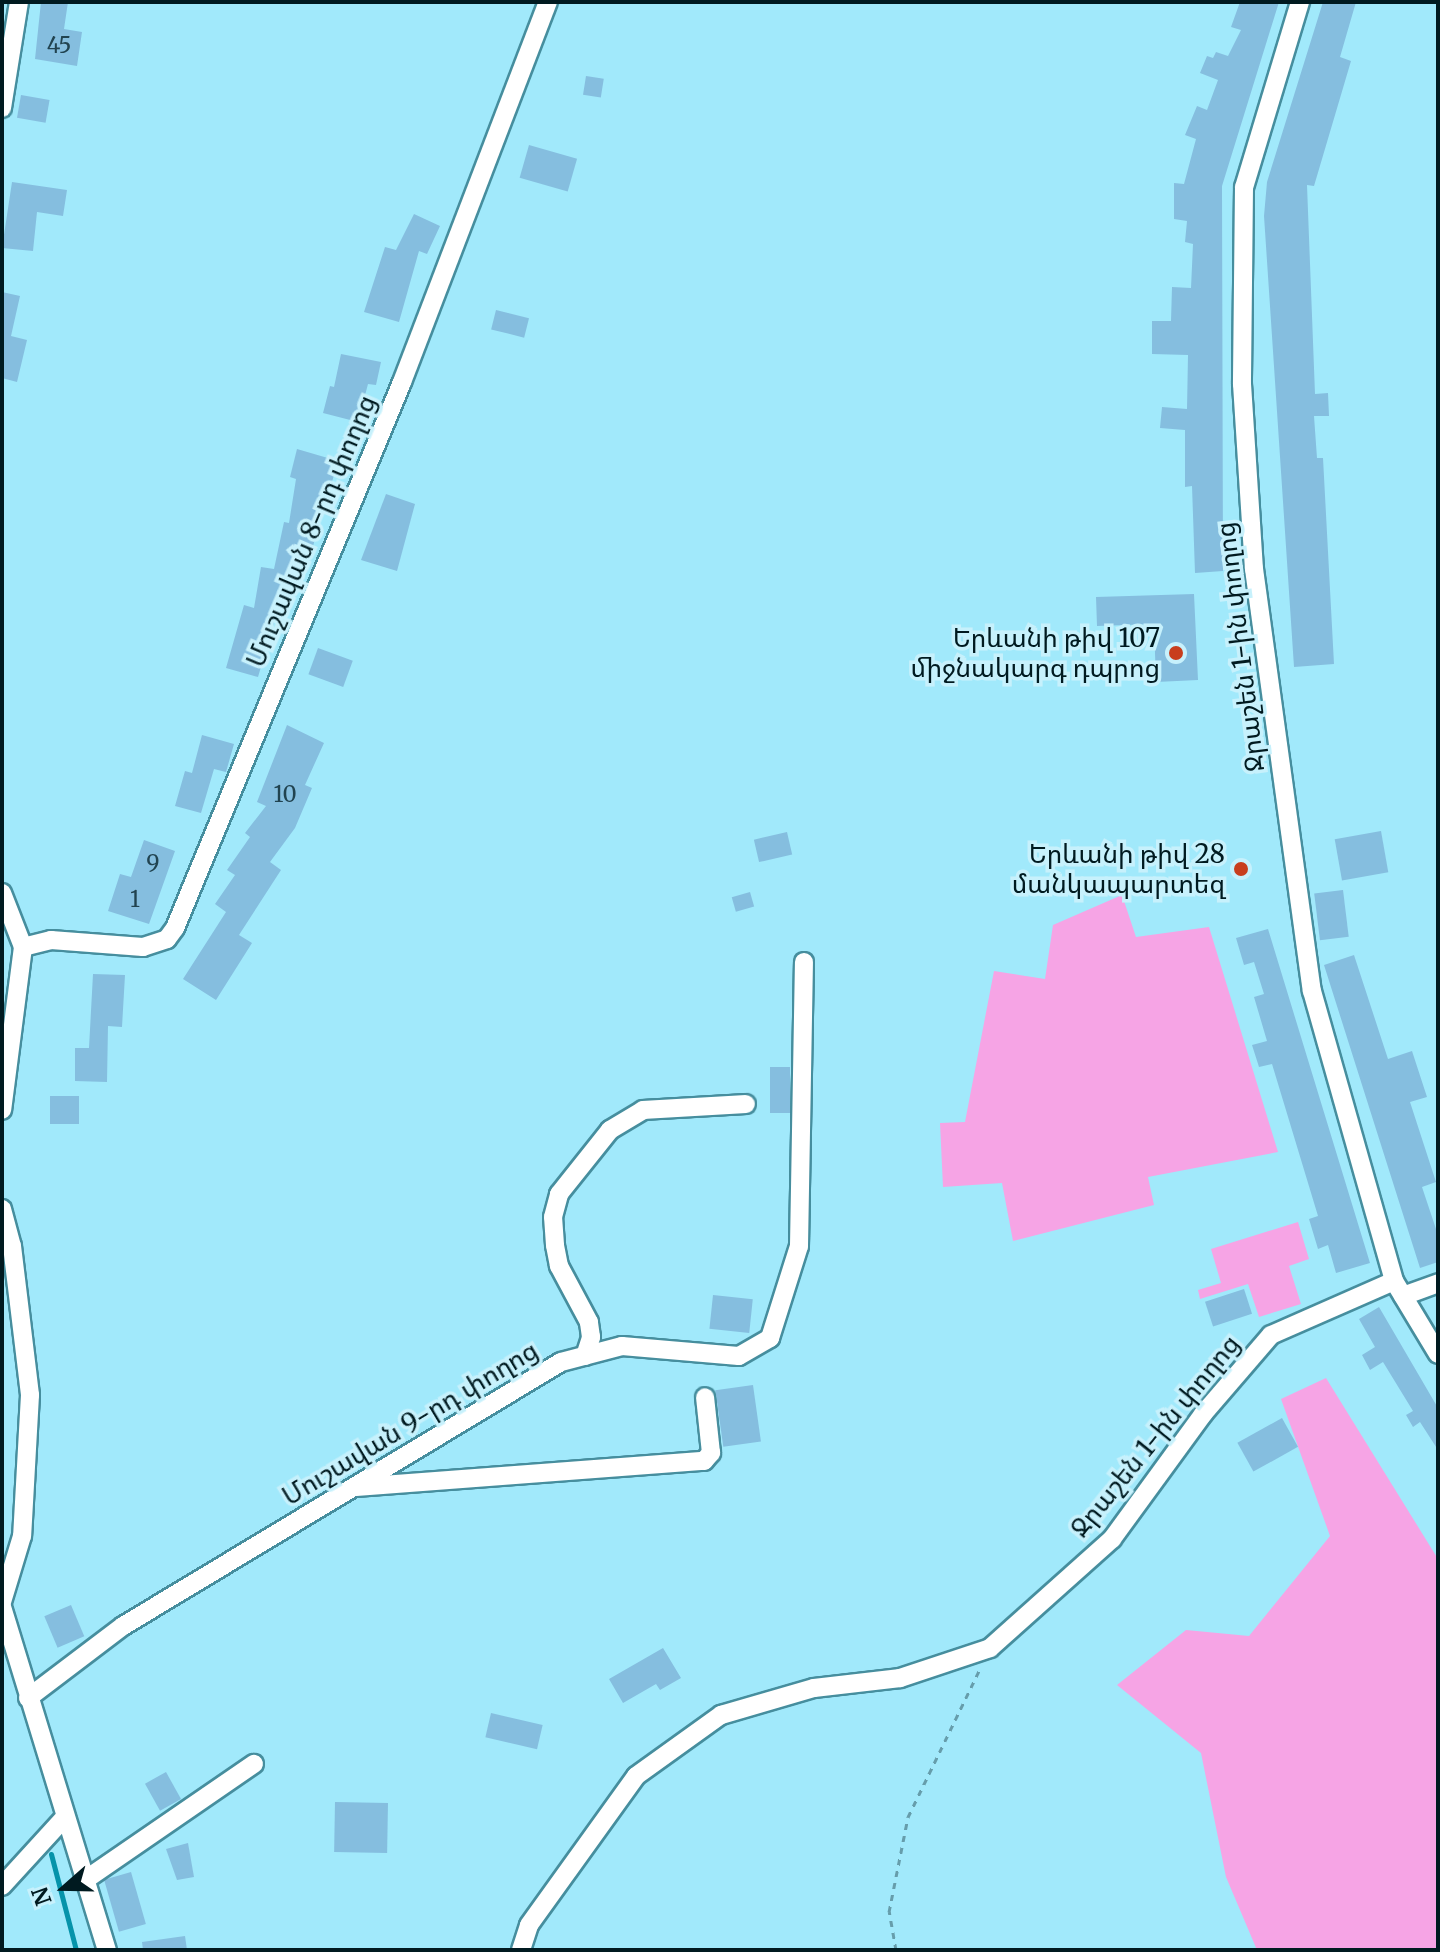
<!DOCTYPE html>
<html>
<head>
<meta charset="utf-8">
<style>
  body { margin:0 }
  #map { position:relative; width:1440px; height:1952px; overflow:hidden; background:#a1e9fb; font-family:Merriweather,"Noto Sans Armenian",serif }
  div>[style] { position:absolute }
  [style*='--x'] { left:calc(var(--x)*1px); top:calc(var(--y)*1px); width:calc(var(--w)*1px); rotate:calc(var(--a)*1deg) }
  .green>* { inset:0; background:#f6a4e5 }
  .stream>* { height:5px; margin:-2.5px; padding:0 2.5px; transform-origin:2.5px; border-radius:2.5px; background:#0593aa }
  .building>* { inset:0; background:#85bedf; transform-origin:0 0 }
  .path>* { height:3px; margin-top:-1.5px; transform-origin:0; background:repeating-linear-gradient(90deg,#669dab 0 6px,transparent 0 12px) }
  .roads { filter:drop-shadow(2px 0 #468e9e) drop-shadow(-2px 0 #468e9e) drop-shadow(0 2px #468e9e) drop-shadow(0 -2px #468e9e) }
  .minor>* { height:18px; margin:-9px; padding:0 9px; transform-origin:9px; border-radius:9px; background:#fff }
  .dots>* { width:22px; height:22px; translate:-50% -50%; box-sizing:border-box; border:4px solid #c7f1fc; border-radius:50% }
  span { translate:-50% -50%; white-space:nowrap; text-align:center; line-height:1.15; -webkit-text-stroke:7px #c7f1fc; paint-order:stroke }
  .number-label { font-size:22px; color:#214350 }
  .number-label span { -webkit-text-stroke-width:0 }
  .street-label { font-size:26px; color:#001a20 }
  .poi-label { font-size:26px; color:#001a20 }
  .right { translate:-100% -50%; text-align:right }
  .frame { position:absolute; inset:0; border:4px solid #001a20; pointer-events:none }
  .north { position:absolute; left:24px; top:1848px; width:80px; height:80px; -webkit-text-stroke:6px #c7f1fc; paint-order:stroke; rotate:250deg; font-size:22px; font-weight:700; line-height:32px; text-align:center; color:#001a20 }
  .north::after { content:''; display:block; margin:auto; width:28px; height:36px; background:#001a20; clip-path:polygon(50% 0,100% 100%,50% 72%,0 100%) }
</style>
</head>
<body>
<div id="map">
  <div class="green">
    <i style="clip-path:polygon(1122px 895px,1136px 937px,1209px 927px,1278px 1152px,1148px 1177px,1154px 1205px,1013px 1241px,1002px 1183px,943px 1187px,940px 1123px,965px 1122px,994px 971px,1045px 979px,1053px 925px)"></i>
    <i style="clip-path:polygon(1298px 1222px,1309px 1259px,1289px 1266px,1301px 1304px,1259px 1317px,1248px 1284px,1200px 1299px,1198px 1290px,1221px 1283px,1211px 1249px)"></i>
    <i style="clip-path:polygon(1326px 1378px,1438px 1559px,1438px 1950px,1257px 1950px,1226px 1877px,1201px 1753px,1117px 1685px,1186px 1630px,1249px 1636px,1330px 1536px,1281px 1399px)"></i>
  </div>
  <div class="stream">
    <i style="--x:51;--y:1854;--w:99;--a:75.4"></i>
  </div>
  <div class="building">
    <i style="clip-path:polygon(41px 2px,68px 2px,64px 29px,82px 32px,77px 66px,35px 59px)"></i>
    <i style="clip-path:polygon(1240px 2px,1279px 2px,1222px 186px,1223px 571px,1195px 573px,1192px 486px,1185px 487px,1185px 430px,1160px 428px,1162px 407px,1187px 409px,1188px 355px,1152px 354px,1152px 321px,1171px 321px,1172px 287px,1191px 288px,1193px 244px,1185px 242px,1187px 221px,1174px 219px,1174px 183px,1184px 184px,1196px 139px,1185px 135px,1197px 106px,1207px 110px,1218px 80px,1200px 73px,1207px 56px,1213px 58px,1216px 52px,1228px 56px,1241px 30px,1231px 27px)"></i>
    <i style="clip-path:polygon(1323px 2px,1356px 2px,1340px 57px,1351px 61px,1314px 186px,1307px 185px,1315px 394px,1328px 393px,1329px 416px,1314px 416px,1317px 458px,1323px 458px,1334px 664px,1294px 667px,1264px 216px,1267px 182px)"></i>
    <i style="left:586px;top:76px;width:18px;height:19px;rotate:9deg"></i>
    <i style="left:21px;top:95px;width:29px;height:23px;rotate:10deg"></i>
    <i style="left:529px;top:145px;width:50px;height:34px;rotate:16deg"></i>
    <i style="clip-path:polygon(12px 182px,67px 190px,63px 216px,37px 212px,33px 251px,2px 248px)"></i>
    <i style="clip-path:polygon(414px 214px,440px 226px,427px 254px,419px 251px,399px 322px,364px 312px,385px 247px,396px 250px)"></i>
    <i style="clip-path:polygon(2px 292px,20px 296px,11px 336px,27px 340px,17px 382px,2px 378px)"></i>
    <i style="left:496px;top:310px;width:34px;height:20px;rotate:14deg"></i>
    <i style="clip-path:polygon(341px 354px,381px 362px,376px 385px,368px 384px,358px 422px,323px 413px,330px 386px,334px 387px)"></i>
    <i style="clip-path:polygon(297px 449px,338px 461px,330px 489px,327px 488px,307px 572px,294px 569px,288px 608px,279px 606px,258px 677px,226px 668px,244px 605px,254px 608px,261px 567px,274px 569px,284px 522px,289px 523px,296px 479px,290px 477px)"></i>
    <i style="clip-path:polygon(386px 494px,415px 504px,397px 571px,361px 560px)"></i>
    <i style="clip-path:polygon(1194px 594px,1198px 680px,1156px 682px,1154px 624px,1097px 626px,1096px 597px)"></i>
    <i style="left:318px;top:648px;width:37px;height:28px;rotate:20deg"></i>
    <i style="clip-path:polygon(287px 725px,324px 743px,305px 785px,312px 788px,295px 828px,270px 862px,281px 870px,239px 935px,252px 943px,216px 1000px,183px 979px,226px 912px,215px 904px,235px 875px,227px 870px,250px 837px,245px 833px,266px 806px,257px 802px)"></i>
    <i style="clip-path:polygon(202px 735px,234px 744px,226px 772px,214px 769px,201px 813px,175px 806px,185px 771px,192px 773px)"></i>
    <i style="left:1381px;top:831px;width:42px;height:47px;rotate:80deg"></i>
    <i style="left:787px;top:832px;width:23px;height:34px;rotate:77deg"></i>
    <i style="clip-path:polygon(144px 840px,175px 851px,149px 924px,108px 911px,120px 874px,131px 877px)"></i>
    <i style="left:1343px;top:890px;width:47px;height:29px;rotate:83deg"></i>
    <i style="left:750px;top:892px;width:15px;height:19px;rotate:74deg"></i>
    <i style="clip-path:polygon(1268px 929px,1370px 1263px,1336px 1273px,1328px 1245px,1318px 1249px,1309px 1219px,1318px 1216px,1272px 1064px,1259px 1067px,1252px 1045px,1267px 1041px,1254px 997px,1264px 994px,1254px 962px,1244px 965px,1236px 938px)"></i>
    <i style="clip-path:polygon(1354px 955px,1388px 1059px,1412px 1051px,1427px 1097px,1410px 1102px,1436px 1182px,1422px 1187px,1438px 1235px,1438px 1262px,1420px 1268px,1324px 965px)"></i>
    <i style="clip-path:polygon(93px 974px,125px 975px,122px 1027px,108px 1026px,107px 1082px,75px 1081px,75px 1048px,89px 1048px)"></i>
    <i style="left:770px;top:1067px;width:20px;height:46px"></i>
    <i style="left:50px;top:1096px;width:29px;height:28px"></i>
    <i style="left:1244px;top:1289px;width:26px;height:41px;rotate:72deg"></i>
    <i style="left:713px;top:1295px;width:40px;height:34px;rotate:6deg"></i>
    <i style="clip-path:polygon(1379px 1307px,1438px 1408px,1438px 1450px,1420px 1422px,1413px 1427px,1406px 1415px,1413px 1411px,1383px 1362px,1370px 1370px,1362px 1355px,1375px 1347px,1359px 1319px)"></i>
    <i style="left:753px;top:1385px;width:57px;height:38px;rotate:82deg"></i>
    <i style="left:1282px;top:1418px;width:33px;height:51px;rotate:61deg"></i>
    <i style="left:71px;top:1605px;width:34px;height:29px;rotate:67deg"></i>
    <i style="clip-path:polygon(663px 1648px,681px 1678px,660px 1690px,656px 1684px,623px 1703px,609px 1679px)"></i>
    <i style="left:491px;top:1713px;width:53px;height:25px;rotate:13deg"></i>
    <i style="left:166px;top:1772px;width:31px;height:24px;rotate:61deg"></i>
    <i style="left:335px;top:1802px;width:53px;height:50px;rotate:1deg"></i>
    <i style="clip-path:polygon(188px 1843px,194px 1877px,177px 1880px,166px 1849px)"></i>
    <i style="left:131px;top:1872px;width:54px;height:28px;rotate:74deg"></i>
    <i style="clip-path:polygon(185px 1936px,187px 1950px,143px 1950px,142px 1942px)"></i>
  </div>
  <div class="path">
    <i style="--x:896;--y:1950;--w:39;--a:-100"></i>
    <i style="--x:889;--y:1912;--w:97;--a:-78.7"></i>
    <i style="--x:908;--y:1817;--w:165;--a:-64.1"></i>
  </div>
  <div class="roads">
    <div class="minor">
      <i style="--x:1300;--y:2;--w:193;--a:106.8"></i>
      <i style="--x:1244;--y:187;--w:197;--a:90.6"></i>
      <i style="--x:1242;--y:384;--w:185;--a:86.3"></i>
      <i style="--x:1254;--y:569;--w:426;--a:82.2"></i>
      <i style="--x:1312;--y:991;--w:301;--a:74.2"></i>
      <i style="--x:1394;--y:1281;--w:85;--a:58.9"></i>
      <i style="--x:2;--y:108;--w:107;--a:-80.9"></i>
      <i style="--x:2;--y:893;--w:58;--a:68.7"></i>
      <i style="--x:23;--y:947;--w:164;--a:97.3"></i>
      <i style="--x:23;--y:947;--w:29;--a:-14"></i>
      <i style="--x:51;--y:940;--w:92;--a:4.4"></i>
      <i style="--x:143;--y:947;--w:25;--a:-18"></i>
      <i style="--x:167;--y:939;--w:14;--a:-54"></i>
      <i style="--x:175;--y:928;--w:591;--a:-67.42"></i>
      <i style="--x:402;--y:382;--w:407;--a:-69"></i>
      <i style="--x:2;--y:1209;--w:38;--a:75"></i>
      <i style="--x:12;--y:1246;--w:150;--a:83.1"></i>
      <i style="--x:30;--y:1395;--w:141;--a:93.2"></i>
      <i style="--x:22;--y:1536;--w:69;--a:106.9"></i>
      <i style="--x:1403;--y:1296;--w:37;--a:-20"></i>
      <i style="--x:585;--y:1356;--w:20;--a:-72"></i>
      <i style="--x:591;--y:1337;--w:15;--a:-98"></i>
      <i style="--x:589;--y:1322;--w:64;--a:-118.2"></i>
      <i style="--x:559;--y:1266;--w:21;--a:-101"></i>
      <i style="--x:555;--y:1245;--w:28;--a:-94"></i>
      <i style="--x:553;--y:1217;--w:24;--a:-75"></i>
      <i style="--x:559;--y:1194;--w:82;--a:-51.4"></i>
      <i style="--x:610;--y:1130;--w:39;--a:-31"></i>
      <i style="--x:643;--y:1110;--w:103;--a:-3.3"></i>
      <i style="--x:356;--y:1487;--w:349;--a:-4.3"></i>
      <i style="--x:704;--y:1461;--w:11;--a:-49"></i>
      <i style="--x:711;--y:1453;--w:56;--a:-96.1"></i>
      <i style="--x:2;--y:1607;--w:359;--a:73"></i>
      <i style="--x:28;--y:1698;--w:119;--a:-37.2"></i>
      <i style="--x:123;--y:1626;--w:511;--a:-31.08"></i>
      <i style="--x:561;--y:1362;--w:63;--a:-14.7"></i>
      <i style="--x:622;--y:1346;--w:117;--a:4.9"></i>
      <i style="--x:739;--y:1356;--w:36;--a:-30"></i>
      <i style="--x:770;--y:1338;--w:96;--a:-72.5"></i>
      <i style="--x:799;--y:1246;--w:284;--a:-89"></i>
      <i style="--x:85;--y:1880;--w:205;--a:-34.5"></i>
      <i style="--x:2;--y:1886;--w:93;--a:-47.6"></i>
      <i style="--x:521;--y:1950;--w:26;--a:-72"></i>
      <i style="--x:529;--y:1925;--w:183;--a:-54.3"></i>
      <i style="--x:636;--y:1776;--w:105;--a:-35.7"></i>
      <i style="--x:721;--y:1715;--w:97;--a:-16.2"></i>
      <i style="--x:814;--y:1688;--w:87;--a:-6.6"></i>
      <i style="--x:900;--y:1678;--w:95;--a:-18.4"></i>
      <i style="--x:990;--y:1648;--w:164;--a:-41.8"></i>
      <i style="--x:1112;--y:1539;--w:155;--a:-53.9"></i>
      <i style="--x:1203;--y:1414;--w:104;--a:-49.3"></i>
      <i style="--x:1271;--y:1335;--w:134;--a:-23.7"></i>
    </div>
  </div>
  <div class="dots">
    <i style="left:1176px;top:653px;background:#c83e1d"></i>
    <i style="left:1241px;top:869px;background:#c83e1d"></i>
  </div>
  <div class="number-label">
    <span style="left:59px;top:46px">45</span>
    <span style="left:285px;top:795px">10</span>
    <span style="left:153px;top:864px">9</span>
    <span style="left:135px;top:900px">1</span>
  </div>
  <div class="street-label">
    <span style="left:311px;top:531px;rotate:-67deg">Մուշավան 8-րդ փողոց</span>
    <span style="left:1240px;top:647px;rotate:-97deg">Ջրաշեն 1-ին փողոց</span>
    <span style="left:410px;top:1423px;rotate:-31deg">Մուշավան 9-րդ փողոց</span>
    <span style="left:1155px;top:1436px;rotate:-51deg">Ջրաշեն 1-ին փողոց</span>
  </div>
  <div class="poi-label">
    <span class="right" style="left:1160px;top:653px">Երևանի թիվ 107<br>միջնակարգ դպրոց</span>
    <span class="right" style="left:1225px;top:869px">Երևանի թիվ 28<br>մանկապարտեզ</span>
  </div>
  <div class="frame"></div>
  <div class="north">N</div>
</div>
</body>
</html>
